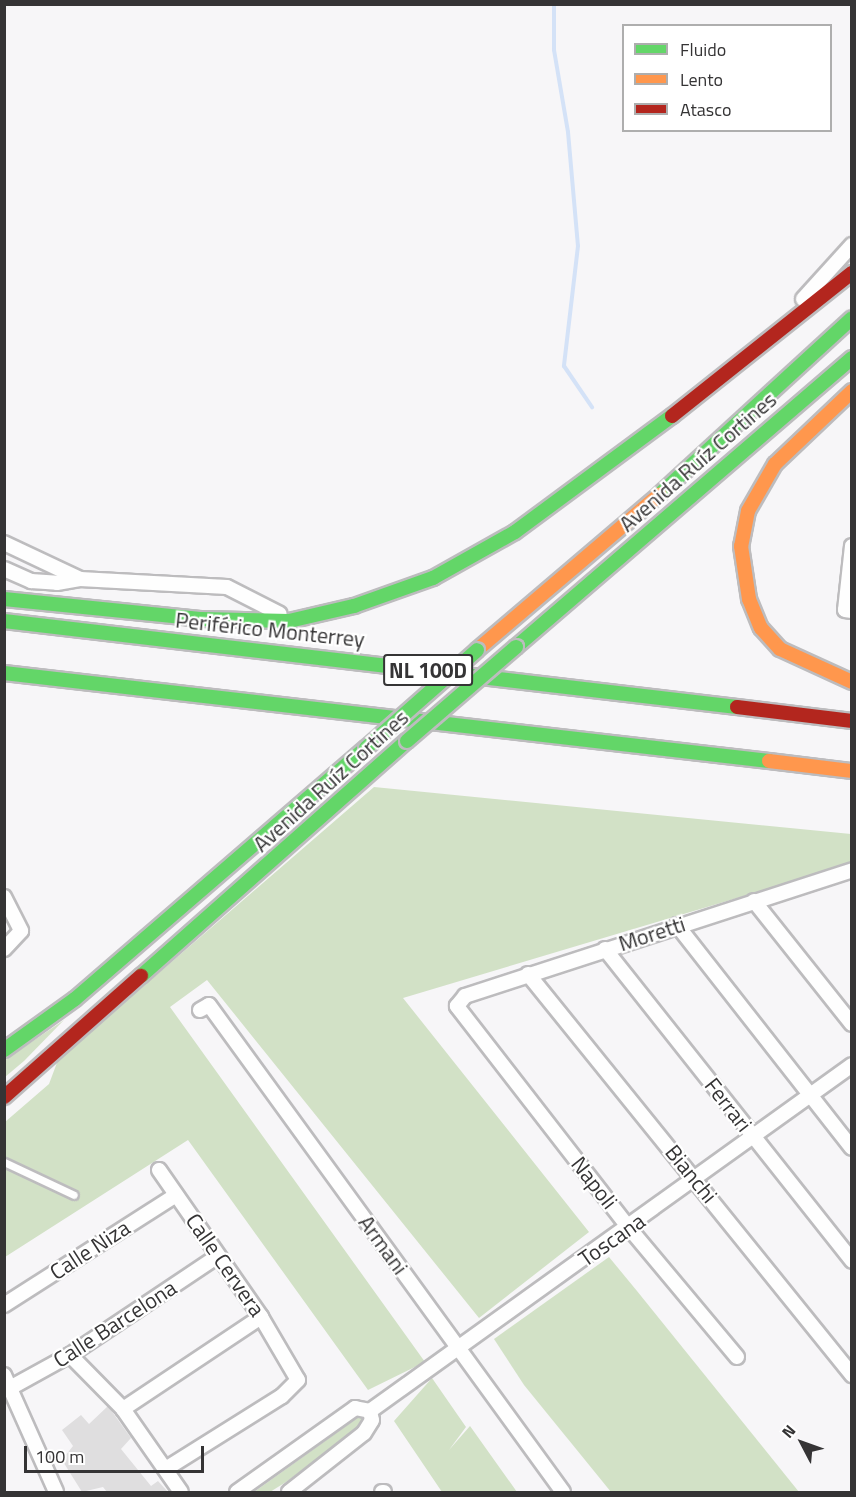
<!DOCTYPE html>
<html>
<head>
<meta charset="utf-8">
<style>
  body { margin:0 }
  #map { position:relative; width:856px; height:1497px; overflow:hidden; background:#f7f6f8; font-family:"Titillium Web",sans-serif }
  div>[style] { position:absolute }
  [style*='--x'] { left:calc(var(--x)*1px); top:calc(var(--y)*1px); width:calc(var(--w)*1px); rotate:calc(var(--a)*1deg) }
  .green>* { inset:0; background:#d2e1c6 }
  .stream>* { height:4px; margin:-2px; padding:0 2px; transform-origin:2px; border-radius:2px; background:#d4e2f7 }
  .building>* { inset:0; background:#dfdedf }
  .roads { filter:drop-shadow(2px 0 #bdbcbe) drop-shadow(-2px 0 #bdbcbe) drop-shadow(0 2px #bdbcbe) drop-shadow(0 -2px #bdbcbe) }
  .lane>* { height:7px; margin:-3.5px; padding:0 3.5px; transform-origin:3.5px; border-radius:3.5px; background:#fefefe }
  .street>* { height:14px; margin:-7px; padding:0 7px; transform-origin:7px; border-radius:7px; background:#fefefe }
  .fast>* { height:14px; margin:-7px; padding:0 7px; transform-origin:7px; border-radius:7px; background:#63d668 }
  .slow>* { height:14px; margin:-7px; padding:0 7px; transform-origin:7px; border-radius:7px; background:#ff974d }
  .jam>* { height:14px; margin:-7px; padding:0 7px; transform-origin:7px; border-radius:7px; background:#b3261e }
  .bridges { filter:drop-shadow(2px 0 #bdbcbe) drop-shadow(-2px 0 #bdbcbe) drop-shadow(0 2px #bdbcbe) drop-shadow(0 -2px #bdbcbe) }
  .fast-bridge>* { height:14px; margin:-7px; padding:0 7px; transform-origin:7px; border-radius:7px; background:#63d668 }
  span { translate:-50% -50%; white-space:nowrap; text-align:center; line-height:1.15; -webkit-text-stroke:4.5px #fff; paint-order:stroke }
  .shield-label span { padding:2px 4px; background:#fff; border:2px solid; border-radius:4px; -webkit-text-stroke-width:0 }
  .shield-label { font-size:21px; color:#353435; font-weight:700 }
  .street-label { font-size:22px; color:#353435 }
  .frame { position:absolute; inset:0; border:6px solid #353435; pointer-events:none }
  .legend { position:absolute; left:622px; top:24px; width:210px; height:108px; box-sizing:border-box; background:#fff; border:2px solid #aeaeae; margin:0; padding:8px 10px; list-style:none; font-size:18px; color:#353435 }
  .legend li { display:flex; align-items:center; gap:12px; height:30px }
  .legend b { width:30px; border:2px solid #aeaeae }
  .north { position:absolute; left:772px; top:1413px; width:60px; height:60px; -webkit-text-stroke:4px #fff; paint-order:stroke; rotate:311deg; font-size:16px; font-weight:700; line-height:24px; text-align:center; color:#353435 }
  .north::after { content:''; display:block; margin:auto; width:21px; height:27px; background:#353435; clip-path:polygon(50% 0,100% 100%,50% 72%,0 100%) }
  .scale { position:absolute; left:24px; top:1446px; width:180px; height:27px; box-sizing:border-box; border:3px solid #353435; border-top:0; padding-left:8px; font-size:18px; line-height:21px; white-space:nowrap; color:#353435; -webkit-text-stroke:4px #fff; paint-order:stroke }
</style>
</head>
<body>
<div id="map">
  <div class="green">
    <i style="clip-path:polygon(374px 787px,851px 834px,851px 864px,403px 998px,589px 1232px,479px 1318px,207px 980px,170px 1007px,425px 1362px,368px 1390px,188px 1140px,5px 1257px,5px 1122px,49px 1084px,58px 1060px)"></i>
    <i style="clip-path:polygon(64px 1020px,24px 1061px,5px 1077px,5px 1060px)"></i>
    <i style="clip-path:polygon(609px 1257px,637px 1291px,799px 1492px,611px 1492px,524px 1385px,494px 1339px)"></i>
    <i style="clip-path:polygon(432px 1378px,466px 1427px,449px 1450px,470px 1426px,517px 1492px,442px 1492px,394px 1421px)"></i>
    <i style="clip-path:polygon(360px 1416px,364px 1420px,351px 1434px,286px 1482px,270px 1492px,254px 1492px)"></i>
  </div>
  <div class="stream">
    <i style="--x:554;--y:4;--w:46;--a:90"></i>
    <i style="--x:554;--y:50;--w:83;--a:80.3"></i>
    <i style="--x:568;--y:132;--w:114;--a:85"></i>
    <i style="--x:578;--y:246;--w:121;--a:96.7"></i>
    <i style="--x:564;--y:366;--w:50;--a:55.7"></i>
  </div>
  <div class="building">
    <i style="clip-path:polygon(108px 1406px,131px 1438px,121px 1449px,151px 1486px,158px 1481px,168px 1492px,107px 1492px,103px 1487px,82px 1492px,62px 1460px,73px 1446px,62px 1430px,81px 1415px,89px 1424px)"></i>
  </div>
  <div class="roads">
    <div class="lane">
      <i style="--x:4;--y:1162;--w:77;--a:25.2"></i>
    </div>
    <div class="street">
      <i style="--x:803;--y:299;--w:73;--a:-47.8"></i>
      <i style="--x:4;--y:543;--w:84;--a:25.3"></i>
      <i style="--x:852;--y:546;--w:64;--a:96.2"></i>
      <i style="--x:845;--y:610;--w:7;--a:8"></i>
      <i style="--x:4;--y:569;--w:30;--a:24"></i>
      <i style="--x:31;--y:581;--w:26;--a:4"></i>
      <i style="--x:57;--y:583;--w:23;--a:-10"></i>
      <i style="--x:80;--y:579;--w:147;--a:3.1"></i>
      <i style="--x:227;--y:587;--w:59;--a:27"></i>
      <i style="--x:4;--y:897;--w:38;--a:63"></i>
      <i style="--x:21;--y:931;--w:25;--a:133"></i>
      <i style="--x:754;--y:901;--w:157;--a:51.5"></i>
      <i style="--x:677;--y:925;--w:283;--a:51.9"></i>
      <i style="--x:605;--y:949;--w:398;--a:51.6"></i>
      <i style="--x:528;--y:974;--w:516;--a:51.06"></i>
      <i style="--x:200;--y:1010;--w:10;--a:-29"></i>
      <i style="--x:209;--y:1005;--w:602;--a:53.99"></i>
      <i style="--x:159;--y:1170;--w:179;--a:55.2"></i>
      <i style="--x:261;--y:1317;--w:73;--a:59.6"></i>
      <i style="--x:298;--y:1380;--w:23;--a:135"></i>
      <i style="--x:282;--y:1396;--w:136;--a:147.9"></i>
      <i style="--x:4;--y:1305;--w:204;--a:-32.6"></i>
      <i style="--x:70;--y:1355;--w:76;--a:45.5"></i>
      <i style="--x:123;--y:1409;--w:101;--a:55.1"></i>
      <i style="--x:737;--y:1357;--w:168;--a:-129.9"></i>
      <i style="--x:629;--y:1228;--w:281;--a:-127.8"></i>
      <i style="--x:457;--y:1006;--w:13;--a:-51"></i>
      <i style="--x:465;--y:996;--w:407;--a:-18"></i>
      <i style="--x:4;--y:1375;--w:128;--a:66"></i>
      <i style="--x:10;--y:1388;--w:68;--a:-28.8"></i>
      <i style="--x:70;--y:1355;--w:178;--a:-33.8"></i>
      <i style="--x:123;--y:1409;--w:166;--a:-33.7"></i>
      <i style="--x:370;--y:1411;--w:593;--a:-35.67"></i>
      <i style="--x:237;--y:1492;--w:145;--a:-35.4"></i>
      <i style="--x:355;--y:1408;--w:15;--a:11"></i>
      <i style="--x:289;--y:1492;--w:95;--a:-38.2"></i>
      <i style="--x:364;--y:1433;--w:15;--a:-58"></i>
      <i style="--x:372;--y:1420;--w:9;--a:-103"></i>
      <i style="--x:382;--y:1492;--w:2;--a:0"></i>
    </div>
    <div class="fast">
      <i style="--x:660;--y:494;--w:260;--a:-42.5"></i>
      <i style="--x:4;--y:599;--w:197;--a:5.8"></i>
      <i style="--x:200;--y:619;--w:89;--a:1.3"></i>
      <i style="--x:289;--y:621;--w:67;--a:-13"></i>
      <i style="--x:354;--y:606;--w:84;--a:-19.5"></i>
      <i style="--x:433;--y:578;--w:94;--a:-29.3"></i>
      <i style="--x:515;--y:532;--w:195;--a:-36.5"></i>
      <i style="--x:4;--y:621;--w:738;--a:6.69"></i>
      <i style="--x:516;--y:647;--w:443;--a:-40.7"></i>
      <i style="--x:4;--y:673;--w:770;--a:6.56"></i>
      <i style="--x:141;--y:976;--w:355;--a:-41.5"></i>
      <i style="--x:4;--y:1050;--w:87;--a:-35.7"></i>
      <i style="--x:75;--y:999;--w:384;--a:-40.8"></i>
    </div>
    <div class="slow">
      <i style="--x:852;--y:391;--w:106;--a:136.5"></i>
      <i style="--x:775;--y:464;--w:54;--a:119.9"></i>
      <i style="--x:748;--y:511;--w:36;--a:101"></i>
      <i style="--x:741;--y:546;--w:54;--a:81.4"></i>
      <i style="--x:749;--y:599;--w:31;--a:68"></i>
      <i style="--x:761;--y:628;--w:28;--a:48"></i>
      <i style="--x:780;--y:649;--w:79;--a:24.6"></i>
      <i style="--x:477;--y:650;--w:240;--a:-40.4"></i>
      <i style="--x:769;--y:761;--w:84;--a:6.9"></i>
    </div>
    <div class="jam">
      <i style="--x:672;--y:416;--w:230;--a:-38.5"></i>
      <i style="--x:737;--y:707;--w:116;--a:6.9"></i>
      <i style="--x:4;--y:1097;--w:183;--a:-41.5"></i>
    </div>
  </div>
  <div class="bridges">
    <div class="fast-bridge">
      <i style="--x:407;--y:741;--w:144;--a:-40.8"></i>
      <i style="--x:366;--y:748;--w:148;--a:-41.4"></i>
    </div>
  </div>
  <div class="shield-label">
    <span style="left:428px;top:670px">NL 100D</span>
  </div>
  <div class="street-label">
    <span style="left:698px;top:462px;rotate:-41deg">Avenida Ruíz Cortines</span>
    <span style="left:270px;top:630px;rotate:6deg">Periférico Monterrey</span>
    <span style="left:331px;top:781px;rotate:-42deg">Avenida Ruíz Cortines</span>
    <span style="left:652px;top:934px;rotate:-18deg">Moretti</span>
    <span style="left:728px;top:1105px;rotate:52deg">Ferrari</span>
    <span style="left:691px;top:1174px;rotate:51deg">Bianchi</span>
    <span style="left:594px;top:1183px;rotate:52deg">Napoli</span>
    <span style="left:612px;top:1240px;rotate:-35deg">Toscana</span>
    <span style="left:383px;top:1245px;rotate:54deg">Armani</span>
    <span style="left:90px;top:1250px;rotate:-33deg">Calle Niza</span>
    <span style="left:225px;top:1265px;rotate:55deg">Calle Cervera</span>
    <span style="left:115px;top:1324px;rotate:-33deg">Calle Barcelona</span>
  </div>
  <div class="frame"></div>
  <ul class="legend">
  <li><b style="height:8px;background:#63d668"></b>Fluido</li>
  <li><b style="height:8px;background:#ff974d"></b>Lento</li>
  <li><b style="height:8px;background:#b3261e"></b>Atasco</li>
  </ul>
  <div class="north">N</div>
  <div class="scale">100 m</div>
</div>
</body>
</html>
